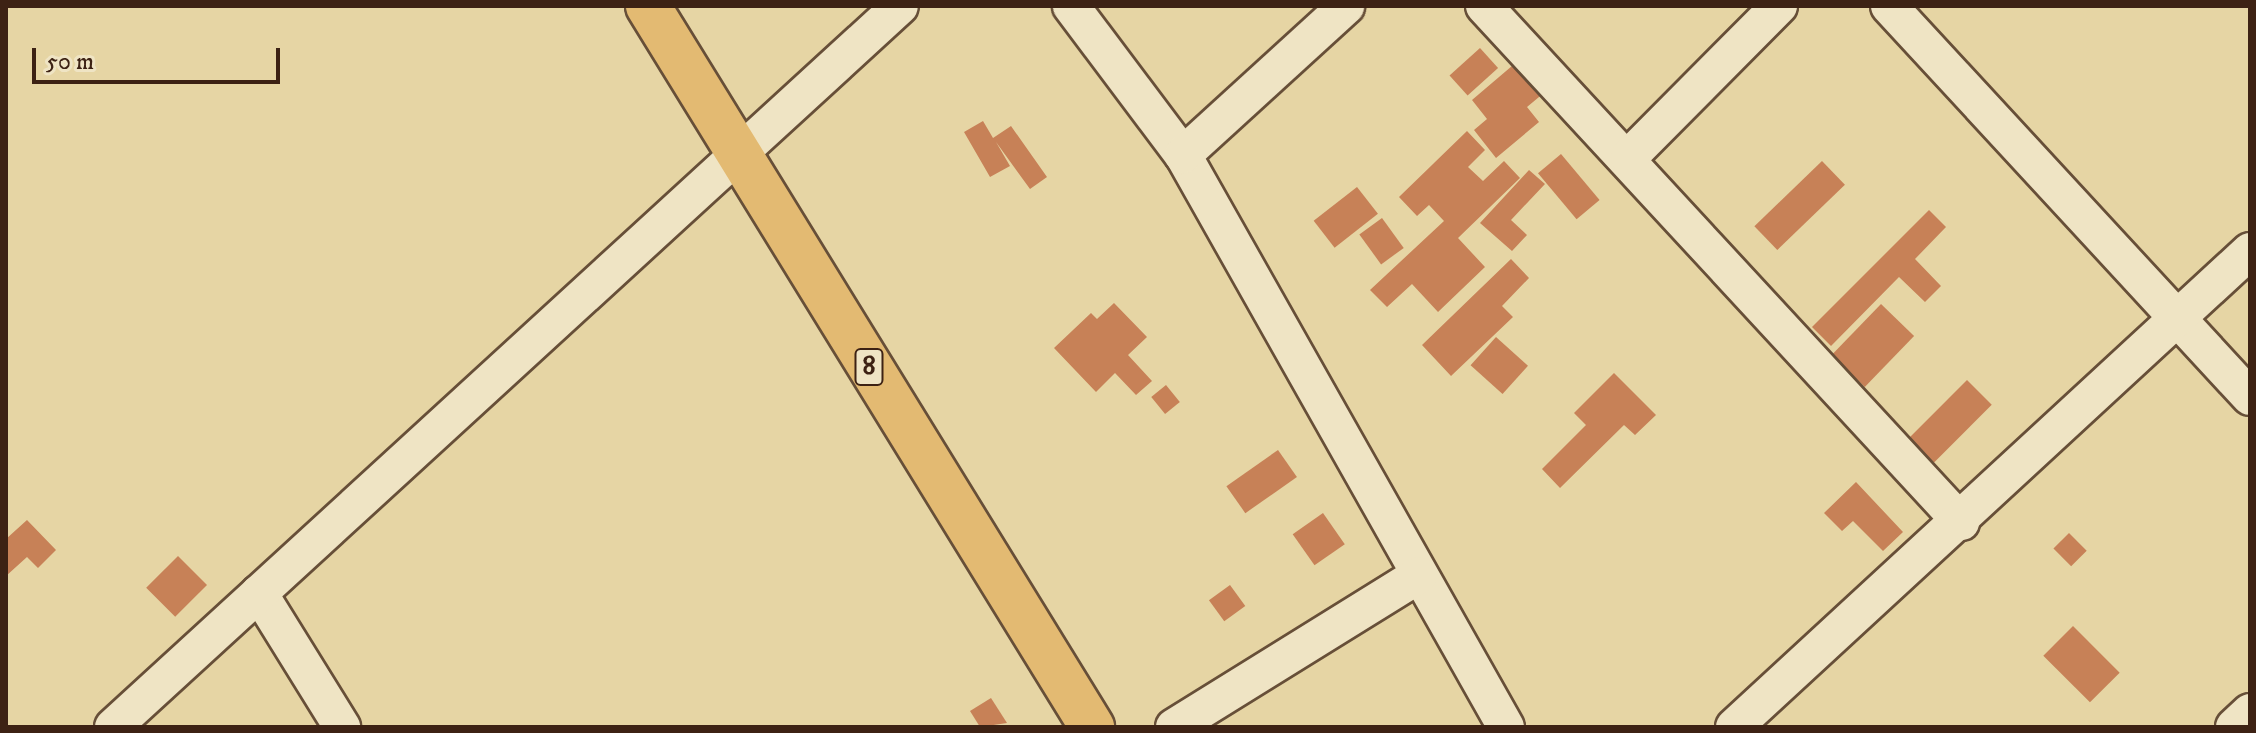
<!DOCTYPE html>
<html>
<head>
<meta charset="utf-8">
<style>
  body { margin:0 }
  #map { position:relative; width:2256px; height:733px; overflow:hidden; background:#e6d5a4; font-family:"IM FELL DW Pica",serif }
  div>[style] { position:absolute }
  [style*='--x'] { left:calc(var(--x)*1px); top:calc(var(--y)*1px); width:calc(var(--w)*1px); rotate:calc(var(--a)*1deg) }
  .building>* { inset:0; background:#c78157; transform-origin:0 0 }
  .roads { filter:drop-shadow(2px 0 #674f38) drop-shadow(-2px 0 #674f38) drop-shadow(0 2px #674f38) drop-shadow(0 -2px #674f38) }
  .minor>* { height:36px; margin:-18px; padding:0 18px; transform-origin:18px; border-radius:18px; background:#efe4c4 }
  .major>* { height:44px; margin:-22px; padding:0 22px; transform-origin:22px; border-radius:22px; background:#e3ba72 }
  span { translate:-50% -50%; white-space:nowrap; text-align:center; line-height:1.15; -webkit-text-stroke:7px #efe4c4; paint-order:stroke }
  .shield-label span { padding:2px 6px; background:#efe4c4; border:2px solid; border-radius:6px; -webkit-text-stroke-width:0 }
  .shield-label { font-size:26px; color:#3d2214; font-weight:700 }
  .frame { position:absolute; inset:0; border:8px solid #3d2214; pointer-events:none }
  .scale { position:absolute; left:32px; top:48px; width:248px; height:36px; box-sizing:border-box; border:4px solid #3d2214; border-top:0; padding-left:10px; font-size:24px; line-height:28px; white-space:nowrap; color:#3d2214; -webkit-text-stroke:6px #efe4c4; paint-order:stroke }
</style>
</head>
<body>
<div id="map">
  <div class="building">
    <i style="left:1480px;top:48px;width:27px;height:41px;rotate:48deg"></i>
    <i style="clip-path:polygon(1519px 60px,1545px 92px,1527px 107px,1539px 122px,1496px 158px,1474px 130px,1487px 119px,1472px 100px)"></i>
    <i style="clip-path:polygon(983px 121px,993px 138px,1011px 126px,1047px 177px,1030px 189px,996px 142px,1010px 166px,990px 177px,964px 132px)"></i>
    <i style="clip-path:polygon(1467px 131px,1485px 150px,1468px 167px,1483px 181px,1504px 161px,1520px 178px,1458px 238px,1485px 267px,1438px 312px,1412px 284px,1387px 307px,1370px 290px,1444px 221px,1429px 205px,1417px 216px,1399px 197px)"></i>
    <i style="left:1561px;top:154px;width:60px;height:30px;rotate:50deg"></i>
    <i style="left:1822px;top:161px;width:33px;height:94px;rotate:46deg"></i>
    <i style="clip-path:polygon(1529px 170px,1545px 184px,1511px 220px,1527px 235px,1512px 251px,1480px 223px)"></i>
    <i style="left:1357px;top:187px;width:34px;height:55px;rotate:52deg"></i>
    <i style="clip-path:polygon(1929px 210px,1946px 227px,1915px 259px,1941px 286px,1925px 302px,1899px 277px,1831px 346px,1812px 327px)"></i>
    <i style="left:1382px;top:218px;width:37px;height:28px;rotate:54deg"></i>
    <i style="clip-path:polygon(1511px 259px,1529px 278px,1502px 306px,1513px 317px,1451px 376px,1422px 345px)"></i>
    <i style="clip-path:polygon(1114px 303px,1147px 337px,1128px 355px,1152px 381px,1136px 395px,1115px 373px,1096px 392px,1054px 348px,1091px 313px,1097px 319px)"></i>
    <i style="left:1881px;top:304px;width:46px;height:71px;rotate:44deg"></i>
    <i style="left:1496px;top:337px;width:43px;height:38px;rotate:42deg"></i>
    <i style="clip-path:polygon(1614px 373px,1656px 415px,1635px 435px,1624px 425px,1560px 488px,1542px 469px,1586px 425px,1574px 413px)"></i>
    <i style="left:1967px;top:380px;width:35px;height:84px;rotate:45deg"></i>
    <i style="left:1166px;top:385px;width:22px;height:19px;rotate:51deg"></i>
    <i style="left:1278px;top:450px;width:33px;height:63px;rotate:55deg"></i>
    <i style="clip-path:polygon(1856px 482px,1903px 532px,1883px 551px,1853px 521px,1842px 531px,1824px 513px)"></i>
    <i style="left:1323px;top:513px;width:38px;height:37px;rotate:55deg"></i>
    <i style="clip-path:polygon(27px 520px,56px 550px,38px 568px,27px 557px,6px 576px,6px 539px)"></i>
    <i style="left:2069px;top:533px;width:25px;height:22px;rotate:45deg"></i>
    <i style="left:178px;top:556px;width:41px;height:45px;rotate:45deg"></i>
    <i style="left:1230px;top:585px;width:26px;height:26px;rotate:54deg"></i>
    <i style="left:2073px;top:626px;width:66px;height:42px;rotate:45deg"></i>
    <i style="clip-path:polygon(991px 698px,1007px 723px,980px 727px,970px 711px)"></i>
  </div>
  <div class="roads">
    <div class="minor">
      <i style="--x:1071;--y:6;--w:186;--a:53.1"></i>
      <i style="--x:1183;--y:155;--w:657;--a:60.55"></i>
      <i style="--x:1484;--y:6;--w:703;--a:47.25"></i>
      <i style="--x:1889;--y:6;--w:532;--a:47.28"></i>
      <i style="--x:1183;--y:155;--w:221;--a:-42.4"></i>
      <i style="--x:1629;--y:157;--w:213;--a:-45.2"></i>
      <i style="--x:259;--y:593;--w:158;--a:58.2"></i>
      <i style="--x:113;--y:727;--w:1067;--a:-42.49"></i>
      <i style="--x:1174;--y:727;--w:288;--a:-31.8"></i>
      <i style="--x:1734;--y:727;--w:702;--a:-42.69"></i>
      <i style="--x:2234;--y:727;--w:22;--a:-43"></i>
    </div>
    <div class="major">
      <i style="--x:648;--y:6;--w:847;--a:58.37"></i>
    </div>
  </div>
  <div class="shield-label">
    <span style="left:869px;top:367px">8</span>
  </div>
  <div class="frame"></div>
  <div class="scale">50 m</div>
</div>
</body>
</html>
